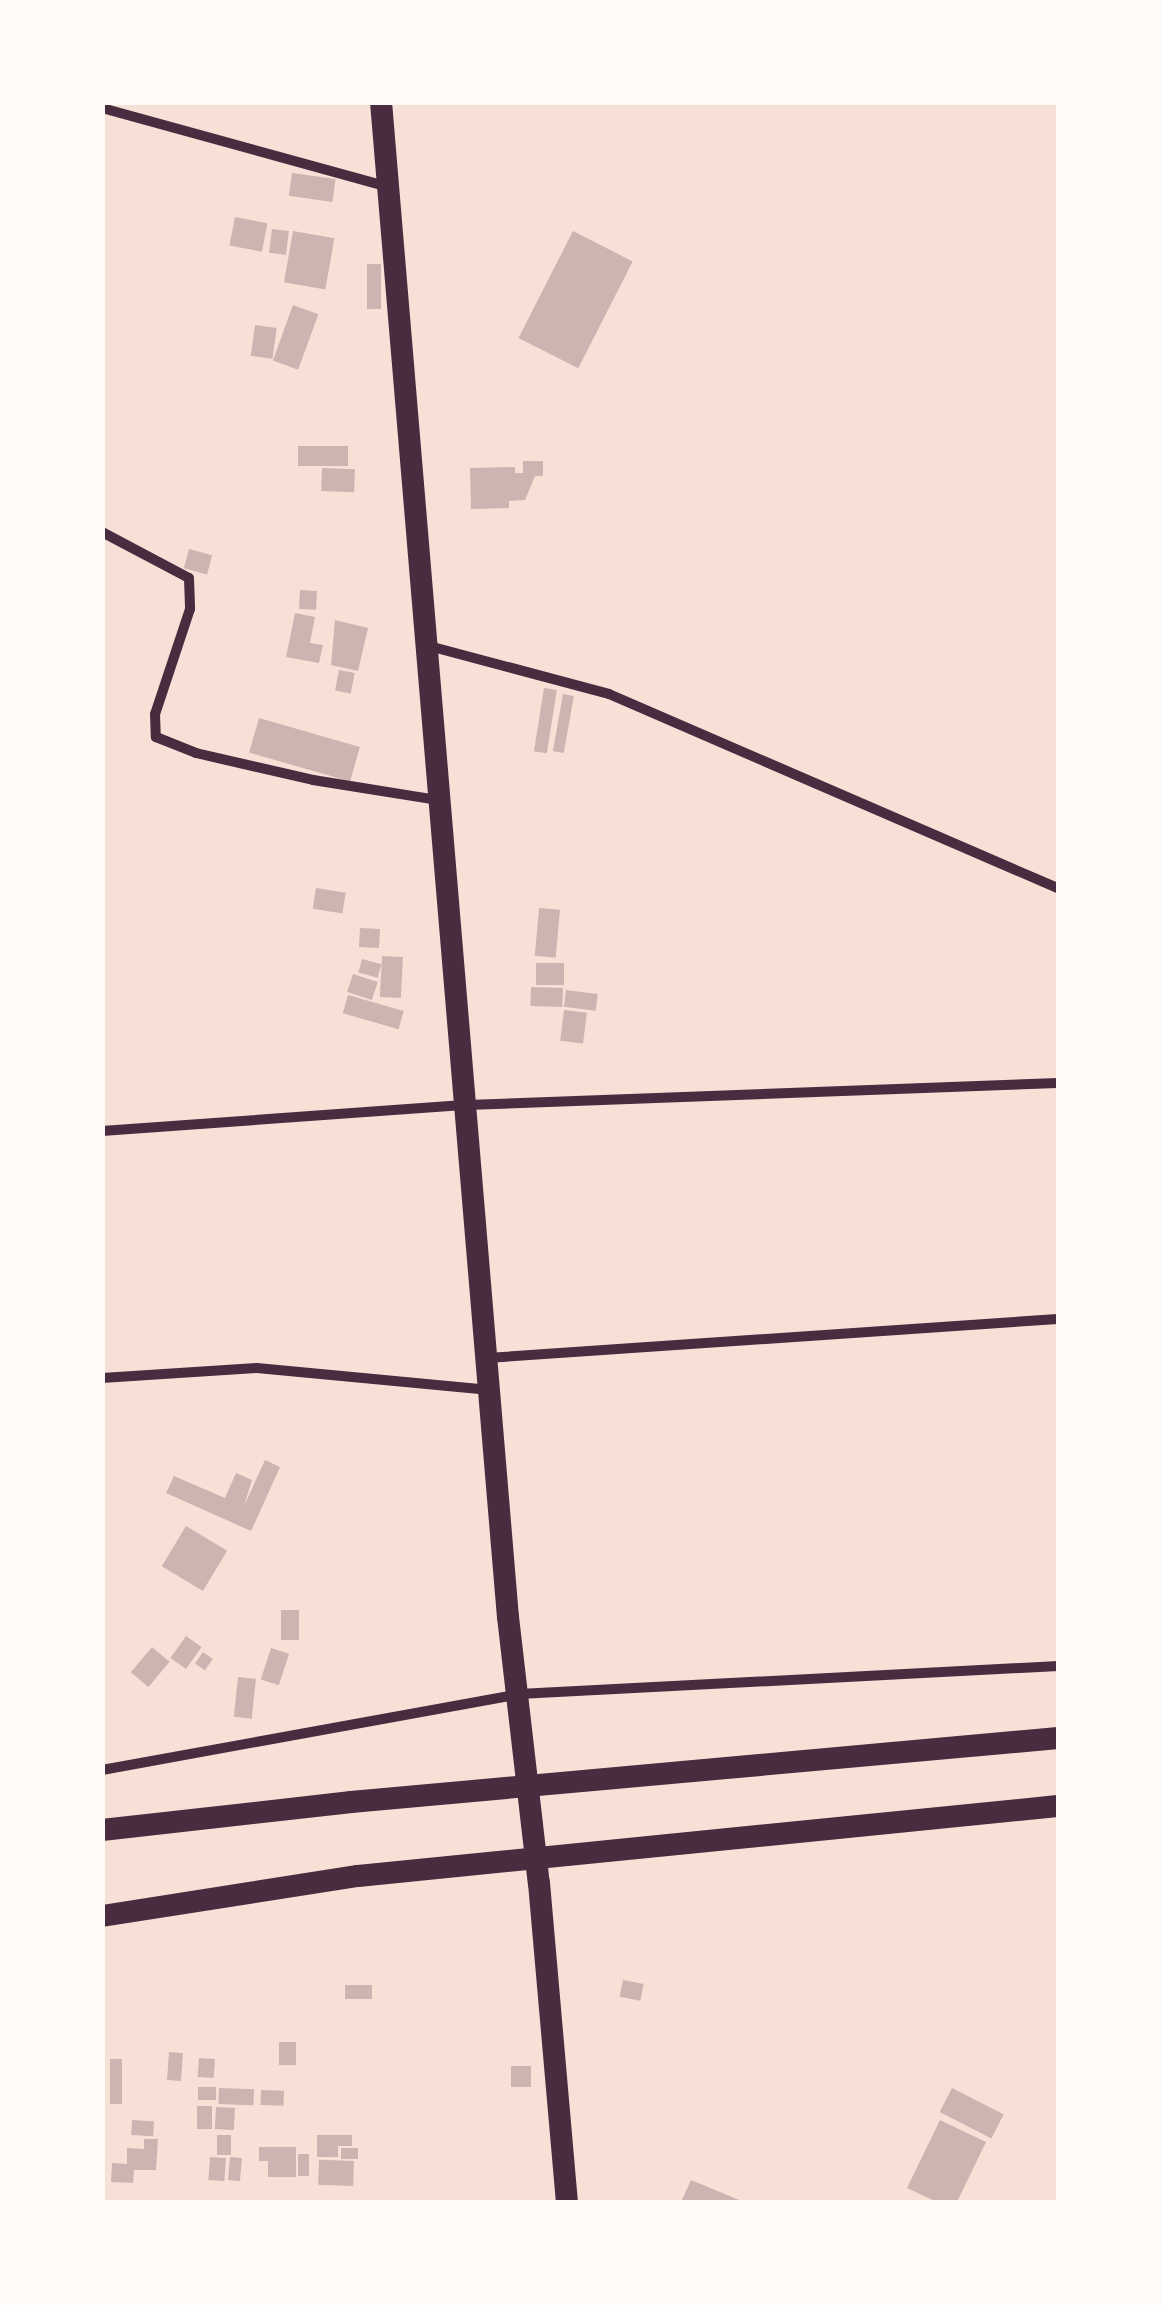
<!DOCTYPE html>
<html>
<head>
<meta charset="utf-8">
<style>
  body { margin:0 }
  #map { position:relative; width:1161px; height:2305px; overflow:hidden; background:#f7e1d7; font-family:Ubuntu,sans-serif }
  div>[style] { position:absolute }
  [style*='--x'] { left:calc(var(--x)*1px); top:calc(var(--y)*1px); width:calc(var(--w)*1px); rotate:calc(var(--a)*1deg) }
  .building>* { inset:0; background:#ccb4b1; transform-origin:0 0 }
  .minor>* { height:10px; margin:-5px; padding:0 5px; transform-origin:5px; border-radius:5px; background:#4a2c40 }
  .primary>* { height:22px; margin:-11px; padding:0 11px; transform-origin:11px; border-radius:11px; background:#4a2c40 }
  .trunk>* { height:22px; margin:-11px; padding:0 11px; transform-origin:11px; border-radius:11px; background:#4a2c40 }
  span { translate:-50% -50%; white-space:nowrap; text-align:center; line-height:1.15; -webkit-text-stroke:8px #fffaf5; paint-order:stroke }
  .frame { position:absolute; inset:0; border:105px solid #fffaf5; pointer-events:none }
</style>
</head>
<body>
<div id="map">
  <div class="building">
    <i style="left:292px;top:173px;width:44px;height:23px;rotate:8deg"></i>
    <i style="left:235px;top:217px;width:33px;height:29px;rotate:11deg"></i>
    <i style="left:272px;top:229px;width:17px;height:24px;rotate:7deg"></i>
    <i style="left:293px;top:231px;width:42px;height:52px;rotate:10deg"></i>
    <i style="left:573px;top:231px;width:67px;height:120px;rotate:27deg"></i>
    <i style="left:367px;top:264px;width:14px;height:45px"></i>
    <i style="left:293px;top:305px;width:27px;height:59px;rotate:20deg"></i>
    <i style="left:255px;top:325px;width:22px;height:31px;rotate:8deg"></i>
    <i style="left:298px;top:446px;width:50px;height:20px"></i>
    <i style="clip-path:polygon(523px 461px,543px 461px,543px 476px,535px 476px,525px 500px,509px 501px,509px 508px,471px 509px,470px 468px,515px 467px,515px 473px,523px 473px)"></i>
    <i style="left:322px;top:468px;width:33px;height:23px;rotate:2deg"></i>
    <i style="left:189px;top:549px;width:24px;height:20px;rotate:15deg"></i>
    <i style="left:300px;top:590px;width:17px;height:19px;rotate:3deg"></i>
    <i style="clip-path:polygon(295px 613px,315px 617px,310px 643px,323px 645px,319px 663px,286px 657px)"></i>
    <i style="clip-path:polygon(335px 620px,368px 628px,358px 671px,331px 665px)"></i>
    <i style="left:339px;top:670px;width:16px;height:21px;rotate:11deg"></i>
    <i style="left:544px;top:688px;width:13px;height:64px;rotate:9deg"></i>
    <i style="left:563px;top:694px;width:11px;height:58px;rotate:10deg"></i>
    <i style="left:259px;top:718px;width:105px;height:36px;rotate:16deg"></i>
    <i style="left:316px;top:888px;width:30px;height:21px;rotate:9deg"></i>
    <i style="left:539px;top:908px;width:21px;height:48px;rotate:5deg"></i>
    <i style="left:360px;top:928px;width:20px;height:19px;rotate:3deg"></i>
    <i style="left:382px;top:956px;width:21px;height:41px;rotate:3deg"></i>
    <i style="left:362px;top:959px;width:20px;height:14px;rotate:15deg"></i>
    <i style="left:536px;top:963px;width:28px;height:22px"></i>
    <i style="left:353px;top:974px;width:26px;height:19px;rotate:18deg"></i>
    <i style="left:531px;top:987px;width:32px;height:19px;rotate:2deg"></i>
    <i style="left:566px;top:990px;width:32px;height:17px;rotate:7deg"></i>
    <i style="left:348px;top:995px;width:58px;height:19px;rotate:16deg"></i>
    <i style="left:564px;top:1010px;width:23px;height:31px;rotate:7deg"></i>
    <i style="clip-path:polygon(265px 1460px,280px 1467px,251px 1531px,166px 1493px,174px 1476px,225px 1498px,236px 1473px,252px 1480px,244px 1506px)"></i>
    <i style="left:186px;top:1526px;width:48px;height:47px;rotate:31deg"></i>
    <i style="left:281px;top:1610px;width:18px;height:30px"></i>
    <i style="left:186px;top:1636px;width:19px;height:27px;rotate:35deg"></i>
    <i style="left:152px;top:1647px;width:23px;height:33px;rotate:40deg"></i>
    <i style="left:271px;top:1648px;width:19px;height:33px;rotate:18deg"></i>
    <i style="left:203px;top:1652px;width:12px;height:14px;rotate:35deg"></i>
    <i style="left:238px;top:1677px;width:18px;height:40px;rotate:6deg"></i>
    <i style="left:623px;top:1980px;width:21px;height:17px;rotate:11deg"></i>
    <i style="left:345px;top:1985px;width:27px;height:14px"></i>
    <i style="left:279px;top:2042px;width:17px;height:23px"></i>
    <i style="left:169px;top:2052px;width:14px;height:28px;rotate:4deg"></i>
    <i style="left:199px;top:2058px;width:16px;height:19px;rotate:4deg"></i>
    <i style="left:110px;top:2059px;width:12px;height:45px"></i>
    <i style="left:511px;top:2066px;width:20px;height:21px"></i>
    <i style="left:198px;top:2087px;width:18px;height:13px"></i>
    <i style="left:219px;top:2088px;width:35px;height:16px;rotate:2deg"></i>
    <i style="left:952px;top:2088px;width:58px;height:27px;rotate:27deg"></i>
    <i style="left:261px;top:2090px;width:23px;height:15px;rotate:2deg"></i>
    <i style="left:197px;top:2106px;width:15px;height:23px"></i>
    <i style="left:216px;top:2107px;width:19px;height:22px;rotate:3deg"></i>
    <i style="left:132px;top:2120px;width:22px;height:15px;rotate:3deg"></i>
    <i style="clip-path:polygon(940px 2120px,986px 2142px,957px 2202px,937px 2202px,907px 2188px)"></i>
    <i style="left:217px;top:2135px;width:14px;height:20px"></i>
    <i style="clip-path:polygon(317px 2135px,352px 2135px,352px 2146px,338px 2146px,338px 2157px,317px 2157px)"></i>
    <i style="clip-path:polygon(144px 2139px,158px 2139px,156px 2170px,134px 2170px,133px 2183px,111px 2182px,112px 2163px,127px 2164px,127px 2148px,144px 2149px)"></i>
    <i style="clip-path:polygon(259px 2147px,296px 2147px,296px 2177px,268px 2177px,268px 2161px,259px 2161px)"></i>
    <i style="left:341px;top:2148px;width:17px;height:11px"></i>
    <i style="left:298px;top:2154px;width:11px;height:22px"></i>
    <i style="left:210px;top:2157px;width:16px;height:23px;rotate:4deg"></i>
    <i style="left:230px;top:2157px;width:12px;height:23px;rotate:5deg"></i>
    <i style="left:354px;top:2161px;width:25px;height:35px;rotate:92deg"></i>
    <i style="clip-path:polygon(691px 2180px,744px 2202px,681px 2202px)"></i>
  </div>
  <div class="minor">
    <i style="--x:102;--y:108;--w:295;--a:15.4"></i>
    <i style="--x:102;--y:532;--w:98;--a:27.9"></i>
    <i style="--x:189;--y:578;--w:31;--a:88"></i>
    <i style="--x:190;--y:609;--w:111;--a:108.4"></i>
    <i style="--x:155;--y:714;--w:23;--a:88"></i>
    <i style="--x:156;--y:737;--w:43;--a:21.8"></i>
    <i style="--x:196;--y:753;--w:120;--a:13"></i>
    <i style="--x:313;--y:780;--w:127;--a:9.1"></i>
    <i style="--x:429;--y:646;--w:186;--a:14.9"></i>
    <i style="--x:609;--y:694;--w:489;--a:23.4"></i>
    <i style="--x:102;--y:1131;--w:366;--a:-4.1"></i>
    <i style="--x:467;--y:1105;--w:591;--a:-2.13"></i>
    <i style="--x:487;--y:1358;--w:572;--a:-3.91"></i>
    <i style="--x:102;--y:1378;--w:155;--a:-3.7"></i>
    <i style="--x:257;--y:1368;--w:234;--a:5.4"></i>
    <i style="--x:102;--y:1770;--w:424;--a:-10.3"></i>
    <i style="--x:519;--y:1694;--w:540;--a:-2.97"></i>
  </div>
  <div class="primary">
    <i style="--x:381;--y:102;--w:1520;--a:85.21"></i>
    <i style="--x:508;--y:1617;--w:268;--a:83.4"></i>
    <i style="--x:539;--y:1883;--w:320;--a:85"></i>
  </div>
  <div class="trunk">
    <i style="--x:102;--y:1830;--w:251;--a:-6.4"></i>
    <i style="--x:351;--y:1802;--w:710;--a:-5.17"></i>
    <i style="--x:102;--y:1916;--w:259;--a:-8.9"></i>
    <i style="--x:358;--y:1876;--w:703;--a:-5.71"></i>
  </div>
  <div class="frame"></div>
</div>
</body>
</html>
